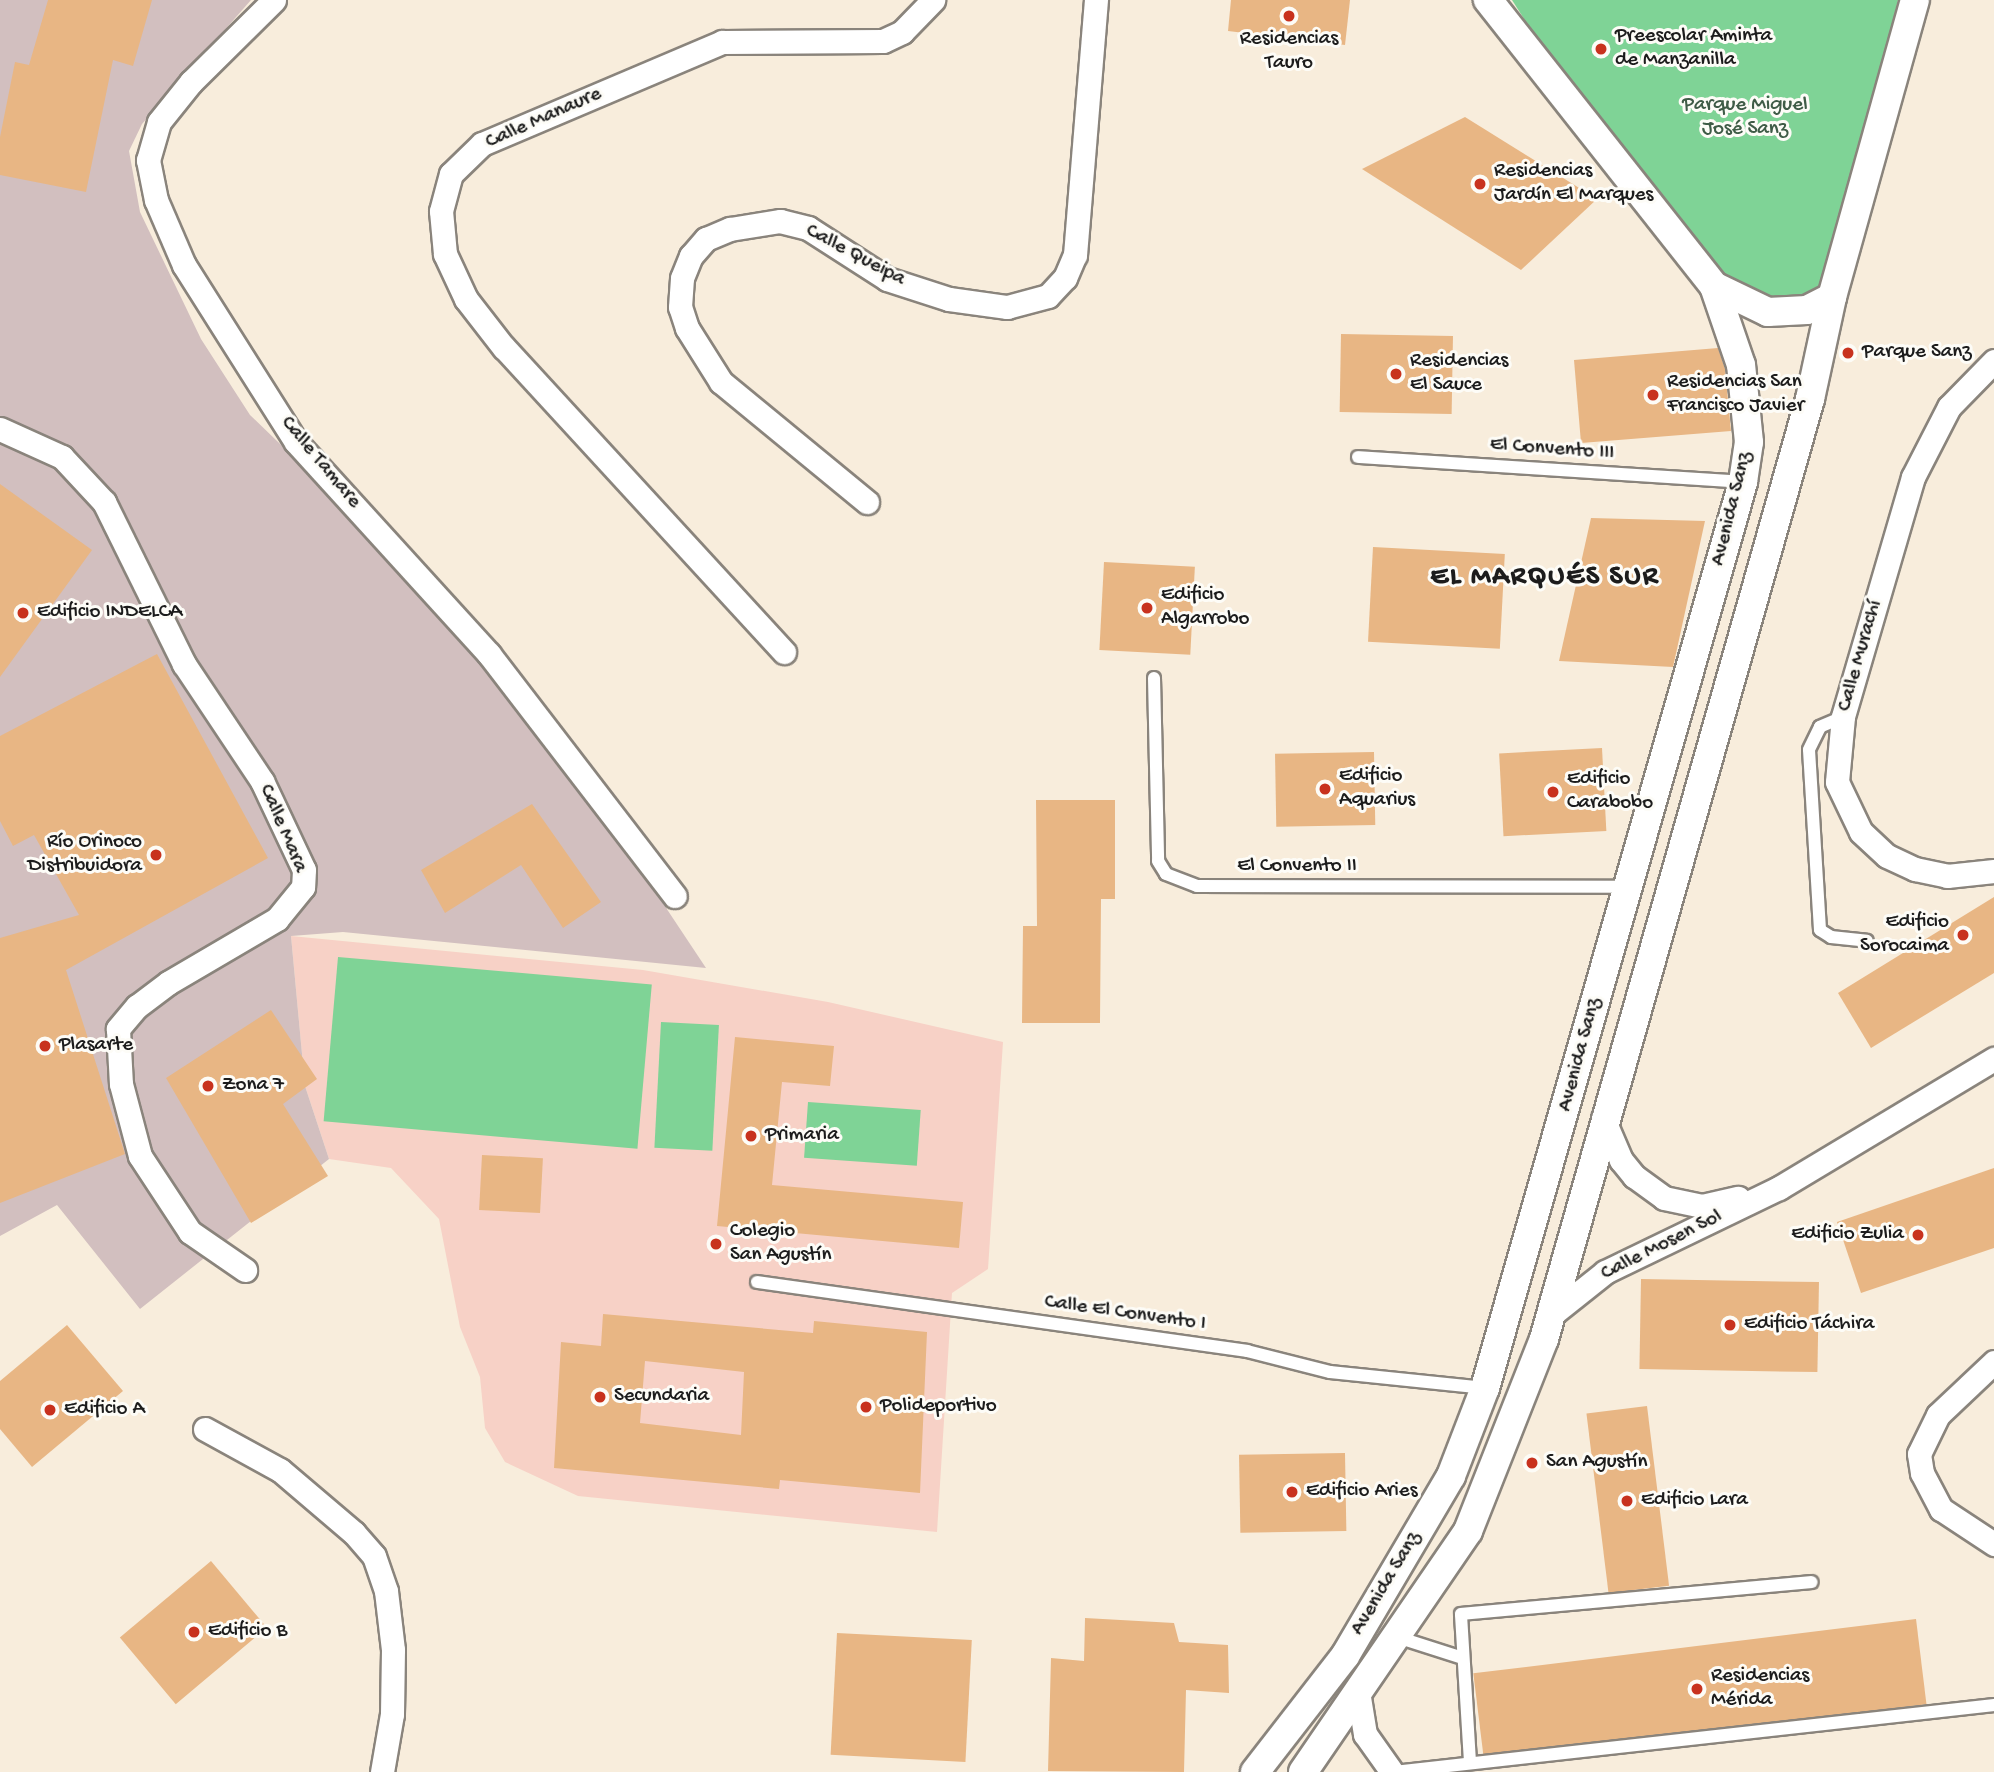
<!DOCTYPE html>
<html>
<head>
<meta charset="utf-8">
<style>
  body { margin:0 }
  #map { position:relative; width:1994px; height:1772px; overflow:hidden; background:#f8eddc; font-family:"Gochi Hand",sans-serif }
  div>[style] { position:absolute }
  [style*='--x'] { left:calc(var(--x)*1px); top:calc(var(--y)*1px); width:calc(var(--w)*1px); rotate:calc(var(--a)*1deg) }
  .built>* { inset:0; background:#f7d1c6 }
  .industrial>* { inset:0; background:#d2bfbf }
  .green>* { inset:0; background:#7fd396; transform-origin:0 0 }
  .building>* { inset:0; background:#e8b684; transform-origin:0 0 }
  .roads { filter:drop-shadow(2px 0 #8a847c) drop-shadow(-2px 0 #8a847c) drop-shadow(0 2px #8a847c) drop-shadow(0 -2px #8a847c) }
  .service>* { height:12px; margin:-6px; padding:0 6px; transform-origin:6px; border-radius:6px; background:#fff }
  .minor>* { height:23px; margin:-11.5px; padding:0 11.5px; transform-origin:11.5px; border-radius:11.5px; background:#fff }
  .tertiary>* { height:28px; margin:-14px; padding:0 14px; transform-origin:14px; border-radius:14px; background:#fff }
  .dots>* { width:19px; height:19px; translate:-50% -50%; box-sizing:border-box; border:4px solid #fdfcf7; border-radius:50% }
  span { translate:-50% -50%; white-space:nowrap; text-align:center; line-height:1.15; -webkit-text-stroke:6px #fdfcf7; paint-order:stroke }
  .poi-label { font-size:21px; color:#1c1c1c }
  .left { translate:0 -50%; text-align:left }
  .right { translate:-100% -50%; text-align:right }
  .park-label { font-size:21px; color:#3f5c47 }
  .street-label { font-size:21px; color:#1c1c1c }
  .district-label { font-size:28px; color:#1c1c1c; font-weight:700; letter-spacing:2px }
</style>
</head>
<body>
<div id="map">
  <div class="built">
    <i style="clip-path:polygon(291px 936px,643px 970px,828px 1002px,1003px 1042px,988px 1269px,952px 1293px,937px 1532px,578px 1496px,505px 1462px,485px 1428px,480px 1377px,460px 1327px,439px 1219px,391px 1168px,329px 1159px,305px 1086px)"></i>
  </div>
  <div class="industrial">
    <i style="clip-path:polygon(0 0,251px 0,142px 124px,129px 151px,140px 212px,201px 339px,250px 415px,395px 555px,460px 628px,609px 822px,706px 968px,343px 932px,291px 936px,305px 1086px,329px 1159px,140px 1309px,57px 1205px,0 1236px)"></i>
  </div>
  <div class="green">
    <i style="clip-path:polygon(1512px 0,1898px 0,1825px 289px,1794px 309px,1734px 289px,1564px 82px)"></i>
    <i style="left:338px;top:957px;width:315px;height:165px;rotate:5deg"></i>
    <i style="left:661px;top:1022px;width:58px;height:126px;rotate:3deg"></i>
    <i style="left:808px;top:1102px;width:113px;height:56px;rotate:4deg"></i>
  </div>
  <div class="building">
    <i style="clip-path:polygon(48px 0,152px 0,133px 66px,113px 60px,86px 192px,0 175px,0 137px,15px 62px,29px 65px)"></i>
    <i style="clip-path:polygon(1231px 0,1350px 0,1345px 45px,1228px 31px)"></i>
    <i style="clip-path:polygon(1465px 117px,1597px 199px,1521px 270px,1362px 169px)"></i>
    <i style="left:1341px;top:334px;width:112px;height:78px;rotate:1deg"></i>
    <i style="clip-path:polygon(1718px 348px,1725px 369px,1731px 431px,1581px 443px,1574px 360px)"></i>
    <i style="clip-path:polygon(0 484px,92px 550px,0 677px)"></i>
    <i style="clip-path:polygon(1591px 518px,1705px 521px,1673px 667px,1559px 661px)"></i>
    <i style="left:1373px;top:547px;width:132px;height:95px;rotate:3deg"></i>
    <i style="left:1104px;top:562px;width:91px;height:88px;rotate:3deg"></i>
    <i style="clip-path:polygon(157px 654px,268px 858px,66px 970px,125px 1154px,0 1203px,0 938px,79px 915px,34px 835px,13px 846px,0 821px,0 736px)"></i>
    <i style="left:1602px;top:748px;width:83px;height:103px;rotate:87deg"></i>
    <i style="left:1374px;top:752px;width:73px;height:99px;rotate:89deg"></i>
    <i style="clip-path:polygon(1036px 800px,1115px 800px,1115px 899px,1101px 899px,1100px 1023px,1022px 1023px,1023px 926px,1037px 926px)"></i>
    <i style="clip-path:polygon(532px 804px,601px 902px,563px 928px,521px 865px,445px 913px,421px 870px)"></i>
    <i style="clip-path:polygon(1994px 897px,1994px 973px,1871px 1048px,1838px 993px)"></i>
    <i style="clip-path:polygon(271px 1010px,317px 1079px,283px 1104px,328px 1176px,251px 1223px,166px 1078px)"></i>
    <i style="clip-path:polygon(735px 1037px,834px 1046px,830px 1086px,782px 1082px,772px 1185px,963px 1202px,959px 1248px,717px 1226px)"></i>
    <i style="left:482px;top:1155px;width:61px;height:55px;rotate:3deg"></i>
    <i style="clip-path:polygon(1994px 1168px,1994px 1248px,1861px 1293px,1837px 1222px)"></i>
    <i style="left:1641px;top:1279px;width:178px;height:90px;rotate:1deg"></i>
    <i style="clip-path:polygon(evenodd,603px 1314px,813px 1333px,814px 1321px,927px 1332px,920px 1493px,780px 1480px,779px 1489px,554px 1468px,561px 1342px,601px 1346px,603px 1314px,645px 1361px,744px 1372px,741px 1435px,640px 1423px,645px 1361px)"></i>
    <i style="clip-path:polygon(67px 1325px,123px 1391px,32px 1467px,0 1429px,0 1381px)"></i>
    <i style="left:1647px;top:1406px;width:181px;height:61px;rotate:83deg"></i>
    <i style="left:1345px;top:1453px;width:78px;height:106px;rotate:89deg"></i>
    <i style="left:211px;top:1561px;width:87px;height:119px;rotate:50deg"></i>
    <i style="clip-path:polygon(1085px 1618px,1174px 1623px,1179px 1642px,1228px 1645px,1229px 1693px,1186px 1690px,1184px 1772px,1048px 1771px,1051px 1658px,1084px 1661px)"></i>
    <i style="left:1916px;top:1619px;width:86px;height:446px;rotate:83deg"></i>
    <i style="left:837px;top:1633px;width:135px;height:122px;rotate:3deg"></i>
  </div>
  <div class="roads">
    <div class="service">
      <i style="--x:1358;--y:457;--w:386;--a:3.7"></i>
      <i style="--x:1154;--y:678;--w:183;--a:88.7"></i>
      <i style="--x:1158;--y:861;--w:15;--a:58"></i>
      <i style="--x:1166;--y:874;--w:33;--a:21"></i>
      <i style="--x:1197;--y:886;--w:430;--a:0.1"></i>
      <i style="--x:1843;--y:717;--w:25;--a:157"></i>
      <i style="--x:1820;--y:727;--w:25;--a:116"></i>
      <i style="--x:1809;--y:750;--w:180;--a:86.5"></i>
      <i style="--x:1820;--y:930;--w:13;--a:32"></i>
      <i style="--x:1831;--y:937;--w:36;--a:6"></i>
      <i style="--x:757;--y:1282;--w:495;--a:8"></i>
      <i style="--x:1247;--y:1351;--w:86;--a:14.2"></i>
      <i style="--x:1330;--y:1372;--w:156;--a:5.9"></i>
      <i style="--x:1397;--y:1637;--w:69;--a:17.7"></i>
      <i style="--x:1470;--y:1762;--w:148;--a:-93.5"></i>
      <i style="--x:1461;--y:1614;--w:352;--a:-5.2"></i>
      <i style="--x:1394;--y:1772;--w:604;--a:-6.37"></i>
    </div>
    <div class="minor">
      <i style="--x:274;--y:0;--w:117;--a:135.3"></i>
      <i style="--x:191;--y:82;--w:51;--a:128.7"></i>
      <i style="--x:159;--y:122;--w:40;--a:106"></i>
      <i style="--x:148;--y:160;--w:41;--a:78.7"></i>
      <i style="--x:156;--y:200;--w:71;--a:66.7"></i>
      <i style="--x:184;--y:265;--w:209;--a:57.7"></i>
      <i style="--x:296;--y:442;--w:287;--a:47.7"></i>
      <i style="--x:489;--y:654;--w:305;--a:52.5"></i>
      <i style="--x:1994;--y:361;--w:64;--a:134.4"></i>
      <i style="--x:1949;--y:407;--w:79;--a:117.2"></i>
      <i style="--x:1913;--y:477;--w:250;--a:106.3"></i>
      <i style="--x:1843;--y:717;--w:65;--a:95.3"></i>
      <i style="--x:1837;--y:782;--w:55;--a:64.4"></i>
      <i style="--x:1861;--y:832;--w:35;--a:43"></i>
      <i style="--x:1887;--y:856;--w:31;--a:25"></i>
      <i style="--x:1915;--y:869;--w:33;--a:12"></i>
      <i style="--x:1947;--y:876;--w:47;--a:-6.1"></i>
      <i style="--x:0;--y:429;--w:68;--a:24.3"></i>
      <i style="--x:62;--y:457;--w:62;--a:47"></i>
      <i style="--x:104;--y:502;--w:181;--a:63.7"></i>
      <i style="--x:184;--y:664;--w:141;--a:56.3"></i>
      <i style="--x:262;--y:781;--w:98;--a:64.7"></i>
      <i style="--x:304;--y:870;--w:17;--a:93"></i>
      <i style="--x:303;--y:887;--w:41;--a:129.1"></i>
      <i style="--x:277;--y:919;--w:126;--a:149.6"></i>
      <i style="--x:168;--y:983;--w:39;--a:143"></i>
      <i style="--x:137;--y:1006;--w:30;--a:130"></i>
      <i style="--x:118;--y:1029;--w:55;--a:86.9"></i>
      <i style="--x:121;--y:1084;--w:74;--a:75.2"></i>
      <i style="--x:140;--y:1156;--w:91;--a:56.7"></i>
      <i style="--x:190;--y:1232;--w:67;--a:34.6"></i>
      <i style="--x:867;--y:502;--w:189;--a:-140.6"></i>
      <i style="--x:721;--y:382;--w:64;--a:-122.2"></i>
      <i style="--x:687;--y:328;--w:22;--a:-108"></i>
      <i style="--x:680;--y:307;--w:29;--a:-86"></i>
      <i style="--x:682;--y:278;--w:24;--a:-68"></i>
      <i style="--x:691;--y:256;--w:23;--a:-49"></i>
      <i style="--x:706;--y:239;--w:26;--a:-23"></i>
      <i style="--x:730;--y:229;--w:51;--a:-9.1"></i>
      <i style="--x:780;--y:221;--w:29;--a:14"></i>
      <i style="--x:808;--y:228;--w:94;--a:32.8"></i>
      <i style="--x:887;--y:279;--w:65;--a:17.9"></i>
      <i style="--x:949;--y:299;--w:59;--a:7.9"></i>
      <i style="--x:1007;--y:307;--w:42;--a:-15"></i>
      <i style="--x:1048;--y:296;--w:25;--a:-47"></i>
      <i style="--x:1065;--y:278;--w:25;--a:-67"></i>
      <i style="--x:1075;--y:255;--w:256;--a:-85.3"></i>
      <i style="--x:784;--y:652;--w:413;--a:-132.6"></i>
      <i style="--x:504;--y:348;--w:62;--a:-127.8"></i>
      <i style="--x:466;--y:299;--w:50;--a:-115"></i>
      <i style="--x:445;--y:254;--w:43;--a:-95.3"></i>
      <i style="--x:441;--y:211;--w:38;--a:-75"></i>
      <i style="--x:451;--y:174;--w:43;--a:-44.1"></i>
      <i style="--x:482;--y:144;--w:261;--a:-23"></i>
      <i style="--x:722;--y:42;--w:161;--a:-0.4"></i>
      <i style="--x:883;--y:41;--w:21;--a:-25"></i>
      <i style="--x:902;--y:32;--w:45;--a:-45.9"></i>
      <i style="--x:1603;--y:1118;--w:46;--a:66.8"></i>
      <i style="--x:1621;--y:1160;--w:21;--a:51"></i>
      <i style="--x:1634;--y:1176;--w:37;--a:36"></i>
      <i style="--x:1664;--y:1198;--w:39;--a:12"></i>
      <i style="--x:1702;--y:1206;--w:37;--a:-13"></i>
      <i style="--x:1551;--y:1315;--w:69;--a:-38.5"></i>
      <i style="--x:1605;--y:1272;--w:193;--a:-25.8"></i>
      <i style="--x:1779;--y:1188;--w:251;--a:-31"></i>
      <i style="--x:1994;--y:1362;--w:77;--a:136.6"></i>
      <i style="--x:1938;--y:1415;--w:43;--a:116"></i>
      <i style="--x:1919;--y:1454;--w:19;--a:81"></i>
      <i style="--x:1922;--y:1473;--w:41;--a:62.2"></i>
      <i style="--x:1941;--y:1509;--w:64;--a:33.4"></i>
      <i style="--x:205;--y:1429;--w:85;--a:28.7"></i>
      <i style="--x:280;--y:1470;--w:97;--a:40.4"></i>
      <i style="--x:354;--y:1533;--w:30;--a:49"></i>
      <i style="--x:374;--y:1556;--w:37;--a:71"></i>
      <i style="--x:386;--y:1591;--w:59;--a:83.2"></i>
      <i style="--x:393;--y:1650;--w:64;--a:90.9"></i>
      <i style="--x:392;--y:1714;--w:59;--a:99.8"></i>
      <i style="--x:1358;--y:1691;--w:44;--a:80.8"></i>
      <i style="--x:1365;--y:1734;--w:47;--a:54.6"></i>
    </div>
    <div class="tertiary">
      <i style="--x:1714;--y:286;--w:60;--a:25.7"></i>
      <i style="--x:1768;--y:312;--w:39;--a:-3"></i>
      <i style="--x:1807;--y:310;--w:28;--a:-27"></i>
      <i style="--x:1255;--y:1772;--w:147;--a:-52.2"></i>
      <i style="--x:1345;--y:1656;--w:209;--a:-59.5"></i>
      <i style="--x:1451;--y:1476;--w:94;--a:-68.9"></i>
      <i style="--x:1485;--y:1388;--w:942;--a:-74.1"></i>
      <i style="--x:1743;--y:482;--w:40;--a:-81.5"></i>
      <i style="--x:1749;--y:442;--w:77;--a:-95.9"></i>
      <i style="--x:1741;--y:365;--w:83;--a:-108.9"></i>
      <i style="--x:1714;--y:286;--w:365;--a:-128.3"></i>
      <i style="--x:1303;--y:1772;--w:292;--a:-55.6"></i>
      <i style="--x:1468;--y:1531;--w:206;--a:-68.4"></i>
      <i style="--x:1544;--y:1339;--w:977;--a:-74.2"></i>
      <i style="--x:1810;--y:399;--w:104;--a:-77.8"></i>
      <i style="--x:1832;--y:297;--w:308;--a:-74.4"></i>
    </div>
  </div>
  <div class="dots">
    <i style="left:1289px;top:16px;background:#c8321e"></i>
    <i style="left:1601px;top:49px;background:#c8321e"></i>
    <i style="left:1480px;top:184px;background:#c8321e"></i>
    <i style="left:1848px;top:353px;background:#c8321e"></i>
    <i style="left:1396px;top:374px;background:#c8321e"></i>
    <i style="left:1653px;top:395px;background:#c8321e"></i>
    <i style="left:1147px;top:608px;background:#c8321e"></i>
    <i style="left:23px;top:613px;background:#c8321e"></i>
    <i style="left:1325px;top:789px;background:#c8321e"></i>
    <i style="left:1553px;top:792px;background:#c8321e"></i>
    <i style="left:156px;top:855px;background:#c8321e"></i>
    <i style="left:1963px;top:935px;background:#c8321e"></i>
    <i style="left:45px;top:1046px;background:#c8321e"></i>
    <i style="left:208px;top:1086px;background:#c8321e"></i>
    <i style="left:751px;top:1136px;background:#c8321e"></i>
    <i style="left:1918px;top:1235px;background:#c8321e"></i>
    <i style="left:716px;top:1244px;background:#c8321e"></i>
    <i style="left:1730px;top:1325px;background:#c8321e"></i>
    <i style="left:600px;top:1397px;background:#c8321e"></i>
    <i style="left:866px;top:1407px;background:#c8321e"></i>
    <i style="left:50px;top:1410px;background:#c8321e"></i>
    <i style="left:1532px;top:1463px;background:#c8321e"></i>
    <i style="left:1292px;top:1492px;background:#c8321e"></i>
    <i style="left:1627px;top:1501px;background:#c8321e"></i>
    <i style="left:194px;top:1632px;background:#c8321e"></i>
    <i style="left:1697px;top:1689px;background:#c8321e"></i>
  </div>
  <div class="poi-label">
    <span class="left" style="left:1615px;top:49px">Preescolar Aminta<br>de Manzanilla</span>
    <span style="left:1289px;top:52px">Residencias<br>Tauro</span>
    <span class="left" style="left:1494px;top:184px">Residencias<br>Jardín El Marques</span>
    <span class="left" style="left:1862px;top:353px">Parque Sanz</span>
    <span class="left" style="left:1410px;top:374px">Residencias<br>El Sauce</span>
    <span class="left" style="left:1667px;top:395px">Residencias San<br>Francisco Javier</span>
    <span class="left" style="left:1161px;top:608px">Edificio<br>Algarrobo</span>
    <span class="left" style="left:37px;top:613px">Edificio INDELCA</span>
    <span class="left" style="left:1339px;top:789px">Edificio<br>Aquarius</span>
    <span class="left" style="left:1567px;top:792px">Edificio<br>Carabobo</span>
    <span class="right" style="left:142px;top:855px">Río Orinoco<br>Distribuidora</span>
    <span class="right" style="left:1949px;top:935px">Edificio<br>Sorocaima</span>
    <span class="left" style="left:59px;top:1046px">Plasarte</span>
    <span class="left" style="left:222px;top:1086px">Zona 7</span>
    <span class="left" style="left:765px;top:1136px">Primaria</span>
    <span class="left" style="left:730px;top:1244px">Colegio<br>San Agustín</span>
    <span class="right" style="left:1904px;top:1235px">Edificio Zulia</span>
    <span class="left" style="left:1744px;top:1325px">Edificio Táchira</span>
    <span class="left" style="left:614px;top:1397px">Secundaria</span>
    <span class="left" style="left:880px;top:1407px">Polideportivo</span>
    <span class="left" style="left:64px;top:1410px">Edificio A</span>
    <span class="left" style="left:1546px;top:1463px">San Agustín</span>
    <span class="left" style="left:1306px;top:1492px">Edificio Aries</span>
    <span class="left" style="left:1641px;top:1501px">Edificio Lara</span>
    <span class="left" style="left:208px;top:1632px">Edificio B</span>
    <span class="left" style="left:1711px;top:1689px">Residencias<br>Mérida</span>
  </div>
  <div class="park-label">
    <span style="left:1745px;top:118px">Parque Miguel<br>José Sanz</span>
  </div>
  <div class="street-label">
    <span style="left:544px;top:119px;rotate:-24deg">Calle Manaure</span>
    <span style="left:855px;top:256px;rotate:28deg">Calle Queipa</span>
    <span style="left:1552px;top:450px;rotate:4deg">El Convento III</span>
    <span style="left:320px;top:463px;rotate:50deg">Calle Tamare</span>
    <span style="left:1733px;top:509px;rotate:-76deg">Avenida Sanz</span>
    <span style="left:1861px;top:656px;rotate:-74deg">Calle Murachí</span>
    <span style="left:282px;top:829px;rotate:67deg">Calle Mara</span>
    <span style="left:1297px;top:867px">El Convento II</span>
    <span style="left:1581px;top:1055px;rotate:-75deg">Avenida Sanz</span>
    <span style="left:1662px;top:1246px;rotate:-27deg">Calle Mosen Sol</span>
    <span style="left:1125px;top:1314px;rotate:8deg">Calle El Convento I</span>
    <span style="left:1387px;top:1584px;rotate:-59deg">Avenida Sanz</span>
  </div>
  <div class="district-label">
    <span style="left:1545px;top:578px">EL MARQUÉS SUR</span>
  </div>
</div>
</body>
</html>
